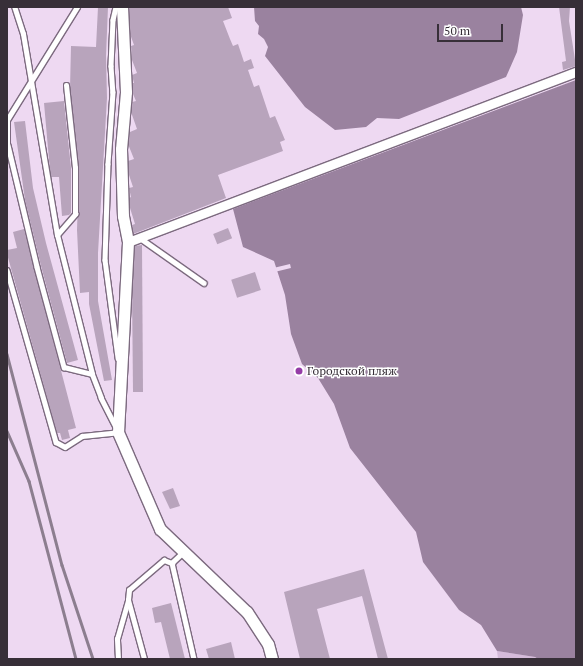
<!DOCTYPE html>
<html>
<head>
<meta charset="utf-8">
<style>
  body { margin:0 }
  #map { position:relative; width:583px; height:666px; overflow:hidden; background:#eed9f2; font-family:"PT Serif",serif }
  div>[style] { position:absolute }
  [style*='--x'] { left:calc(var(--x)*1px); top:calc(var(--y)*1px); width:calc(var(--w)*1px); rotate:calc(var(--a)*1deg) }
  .green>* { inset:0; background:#d5bbda }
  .water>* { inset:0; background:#9a829f }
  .pier>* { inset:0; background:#eed9f2; transform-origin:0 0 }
  .building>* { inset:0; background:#b8a4bc; transform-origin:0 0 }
  .roads { filter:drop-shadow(1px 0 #7c6a7f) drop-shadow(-1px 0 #7c6a7f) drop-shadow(0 1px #7c6a7f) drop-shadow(0 -1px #7c6a7f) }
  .service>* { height:4.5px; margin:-2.25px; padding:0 2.25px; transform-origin:2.25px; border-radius:2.25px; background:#fff }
  .minor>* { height:9px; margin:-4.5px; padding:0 4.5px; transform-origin:4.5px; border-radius:4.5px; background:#fff }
  .tertiary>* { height:11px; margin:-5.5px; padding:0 5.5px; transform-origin:5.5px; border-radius:5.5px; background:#fff }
  .rail>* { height:2.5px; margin:-1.25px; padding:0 1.25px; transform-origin:1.25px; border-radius:1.25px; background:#8c7e8f }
  .dots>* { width:11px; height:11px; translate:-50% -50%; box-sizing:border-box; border:2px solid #fff; border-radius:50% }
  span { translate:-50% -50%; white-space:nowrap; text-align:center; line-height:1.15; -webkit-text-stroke:3px #fff; paint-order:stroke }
  .poi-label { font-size:12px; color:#372f38 }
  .left { translate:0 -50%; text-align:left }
  .frame { position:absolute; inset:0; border:8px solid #372f38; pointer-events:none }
  .scale { position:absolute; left:437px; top:24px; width:66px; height:18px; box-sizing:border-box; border:2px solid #372f38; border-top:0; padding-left:5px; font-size:12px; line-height:14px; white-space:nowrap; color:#372f38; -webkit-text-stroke:3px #fff; paint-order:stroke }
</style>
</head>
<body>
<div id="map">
  <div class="green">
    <i style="clip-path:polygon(497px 651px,535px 657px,538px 659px,498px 659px)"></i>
  </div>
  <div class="water">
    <i style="clip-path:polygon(254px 7px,521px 7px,523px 15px,517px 52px,506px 77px,399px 119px,377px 118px,366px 127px,335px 130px,305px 107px,265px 56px,268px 47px,264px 39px,258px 34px,259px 26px,255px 21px)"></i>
    <i style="clip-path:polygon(576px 80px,576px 659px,538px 659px,535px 657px,497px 651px,481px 625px,459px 610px,423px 562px,416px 532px,350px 448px,334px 404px,318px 378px,302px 364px,291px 334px,285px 295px,274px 261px,243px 247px,233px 209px)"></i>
  </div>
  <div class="pier">
    <i style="left:290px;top:264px;width:4px;height:16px;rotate:76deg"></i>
  </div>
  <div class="building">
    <i style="clip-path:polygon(98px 7px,108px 7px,106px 56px,107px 98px,98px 253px,98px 301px,112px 380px,104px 381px,89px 304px,89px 292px,80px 293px,77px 230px,79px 168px,70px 88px,71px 46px,96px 47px)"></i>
    <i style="clip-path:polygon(129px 7px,228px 7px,232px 18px,223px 21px,230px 39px,233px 46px,238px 44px,244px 62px,251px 59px,254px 68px,248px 70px,254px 87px,259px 85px,270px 118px,275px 116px,285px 140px,280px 142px,283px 151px,218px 175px,226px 198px,133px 234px,132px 225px,135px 224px,130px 208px,129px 198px,131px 197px,129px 188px,133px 187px,129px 175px,128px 161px,134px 159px,128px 144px,130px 132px,137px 129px,131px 112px,132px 102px,136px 101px,133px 94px,133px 83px,134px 83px,132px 75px,137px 73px,132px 60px,131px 46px,134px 45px,130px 34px)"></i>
    <i style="clip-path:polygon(559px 7px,570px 7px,569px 21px,576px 66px,563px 70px,562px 62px,566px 61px)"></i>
    <i style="clip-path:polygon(64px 101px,71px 168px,71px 213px,69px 215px,62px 216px,59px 177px,51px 177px,50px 171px,44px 103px)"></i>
    <i style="clip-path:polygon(25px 121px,33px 188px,46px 243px,78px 360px,67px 363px,41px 266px,25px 200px,14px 122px)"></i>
    <i style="left:228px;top:228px;width:11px;height:16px;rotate:68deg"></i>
    <i style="clip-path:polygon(24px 229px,76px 428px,68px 430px,70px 438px,62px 440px,60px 433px,57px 433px,7px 254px,7px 250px,17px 248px,13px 232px)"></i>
    <i style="clip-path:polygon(142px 245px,143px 392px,133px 392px,132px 290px,135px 246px)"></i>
    <i style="left:255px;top:272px;width:19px;height:25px;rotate:72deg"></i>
    <i style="clip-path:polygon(173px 488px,180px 506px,170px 509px,162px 492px)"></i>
    <i style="clip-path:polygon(364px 569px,388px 659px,378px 659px,362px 596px,317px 609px,330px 659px,300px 659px,284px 592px)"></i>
    <i style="clip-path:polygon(171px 603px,185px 659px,170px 659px,161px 622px,155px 623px,152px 608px)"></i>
    <i style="clip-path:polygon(231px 642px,235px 659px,209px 659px,206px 649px)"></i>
  </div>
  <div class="roads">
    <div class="service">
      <i style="--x:116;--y:7;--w:13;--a:103"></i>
      <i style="--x:113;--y:20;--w:46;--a:92.5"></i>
      <i style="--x:111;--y:66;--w:26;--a:86"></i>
      <i style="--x:113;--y:92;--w:72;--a:94"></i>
      <i style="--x:108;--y:164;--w:96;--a:91.8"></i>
      <i style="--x:105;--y:260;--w:99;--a:82.4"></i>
      <i style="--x:8;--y:145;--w:125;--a:76.6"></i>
      <i style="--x:37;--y:267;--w:104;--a:74.9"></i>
      <i style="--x:64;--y:367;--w:29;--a:14"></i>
      <i style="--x:7;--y:146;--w:26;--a:-90"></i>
      <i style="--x:7;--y:120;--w:133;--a:-58.2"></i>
      <i style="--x:57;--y:235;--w:28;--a:-49"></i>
      <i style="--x:75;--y:214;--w:46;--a:-90"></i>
      <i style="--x:75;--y:168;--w:83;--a:-96.2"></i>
      <i style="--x:140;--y:238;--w:78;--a:35.1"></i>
      <i style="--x:7;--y:270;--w:179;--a:74.1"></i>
      <i style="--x:56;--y:442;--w:10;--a:29"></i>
      <i style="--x:65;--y:447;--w:20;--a:-33"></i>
      <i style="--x:82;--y:436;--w:36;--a:-6"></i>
      <i style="--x:118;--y:432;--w:38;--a:-117"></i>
      <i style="--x:101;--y:398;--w:26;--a:-111"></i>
      <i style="--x:92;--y:374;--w:143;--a:-104.1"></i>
      <i style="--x:57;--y:235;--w:204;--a:-99.6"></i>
      <i style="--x:23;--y:34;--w:28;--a:-108"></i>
      <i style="--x:184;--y:552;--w:16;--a:137"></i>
      <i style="--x:172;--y:563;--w:98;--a:77.1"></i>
      <i style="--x:118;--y:659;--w:20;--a:-93"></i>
      <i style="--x:117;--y:639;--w:40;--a:-74"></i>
      <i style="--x:144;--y:659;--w:61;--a:-105.2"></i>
      <i style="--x:128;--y:600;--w:10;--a:-84"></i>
      <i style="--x:129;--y:590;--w:46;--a:-40.6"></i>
      <i style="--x:164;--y:560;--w:9;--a:21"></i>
    </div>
    <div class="minor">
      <i style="--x:128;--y:242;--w:479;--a:-20.8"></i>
    </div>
    <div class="tertiary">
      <i style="--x:122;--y:7;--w:85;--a:87.3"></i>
      <i style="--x:126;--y:92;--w:57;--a:95"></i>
      <i style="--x:121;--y:149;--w:67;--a:88.3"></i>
      <i style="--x:123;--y:216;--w:26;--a:79"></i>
      <i style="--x:128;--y:242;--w:190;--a:93"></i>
      <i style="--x:118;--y:432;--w:106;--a:66.6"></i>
      <i style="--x:160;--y:529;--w:120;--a:43.7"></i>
      <i style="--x:247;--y:612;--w:38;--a:57"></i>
      <i style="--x:268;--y:644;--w:16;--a:75"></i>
    </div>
  </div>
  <div class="rail">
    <i style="--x:7;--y:354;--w:218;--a:75.4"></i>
    <i style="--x:62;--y:565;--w:99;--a:71.7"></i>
    <i style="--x:7;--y:431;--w:55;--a:66.3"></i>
    <i style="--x:29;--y:481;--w:184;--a:75.2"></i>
  </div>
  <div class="dots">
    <i style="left:299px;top:371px;background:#953ca7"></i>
  </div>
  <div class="poi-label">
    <span class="left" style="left:307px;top:371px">Городской пляж</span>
  </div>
  <div class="frame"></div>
  <div class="scale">50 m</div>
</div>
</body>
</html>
